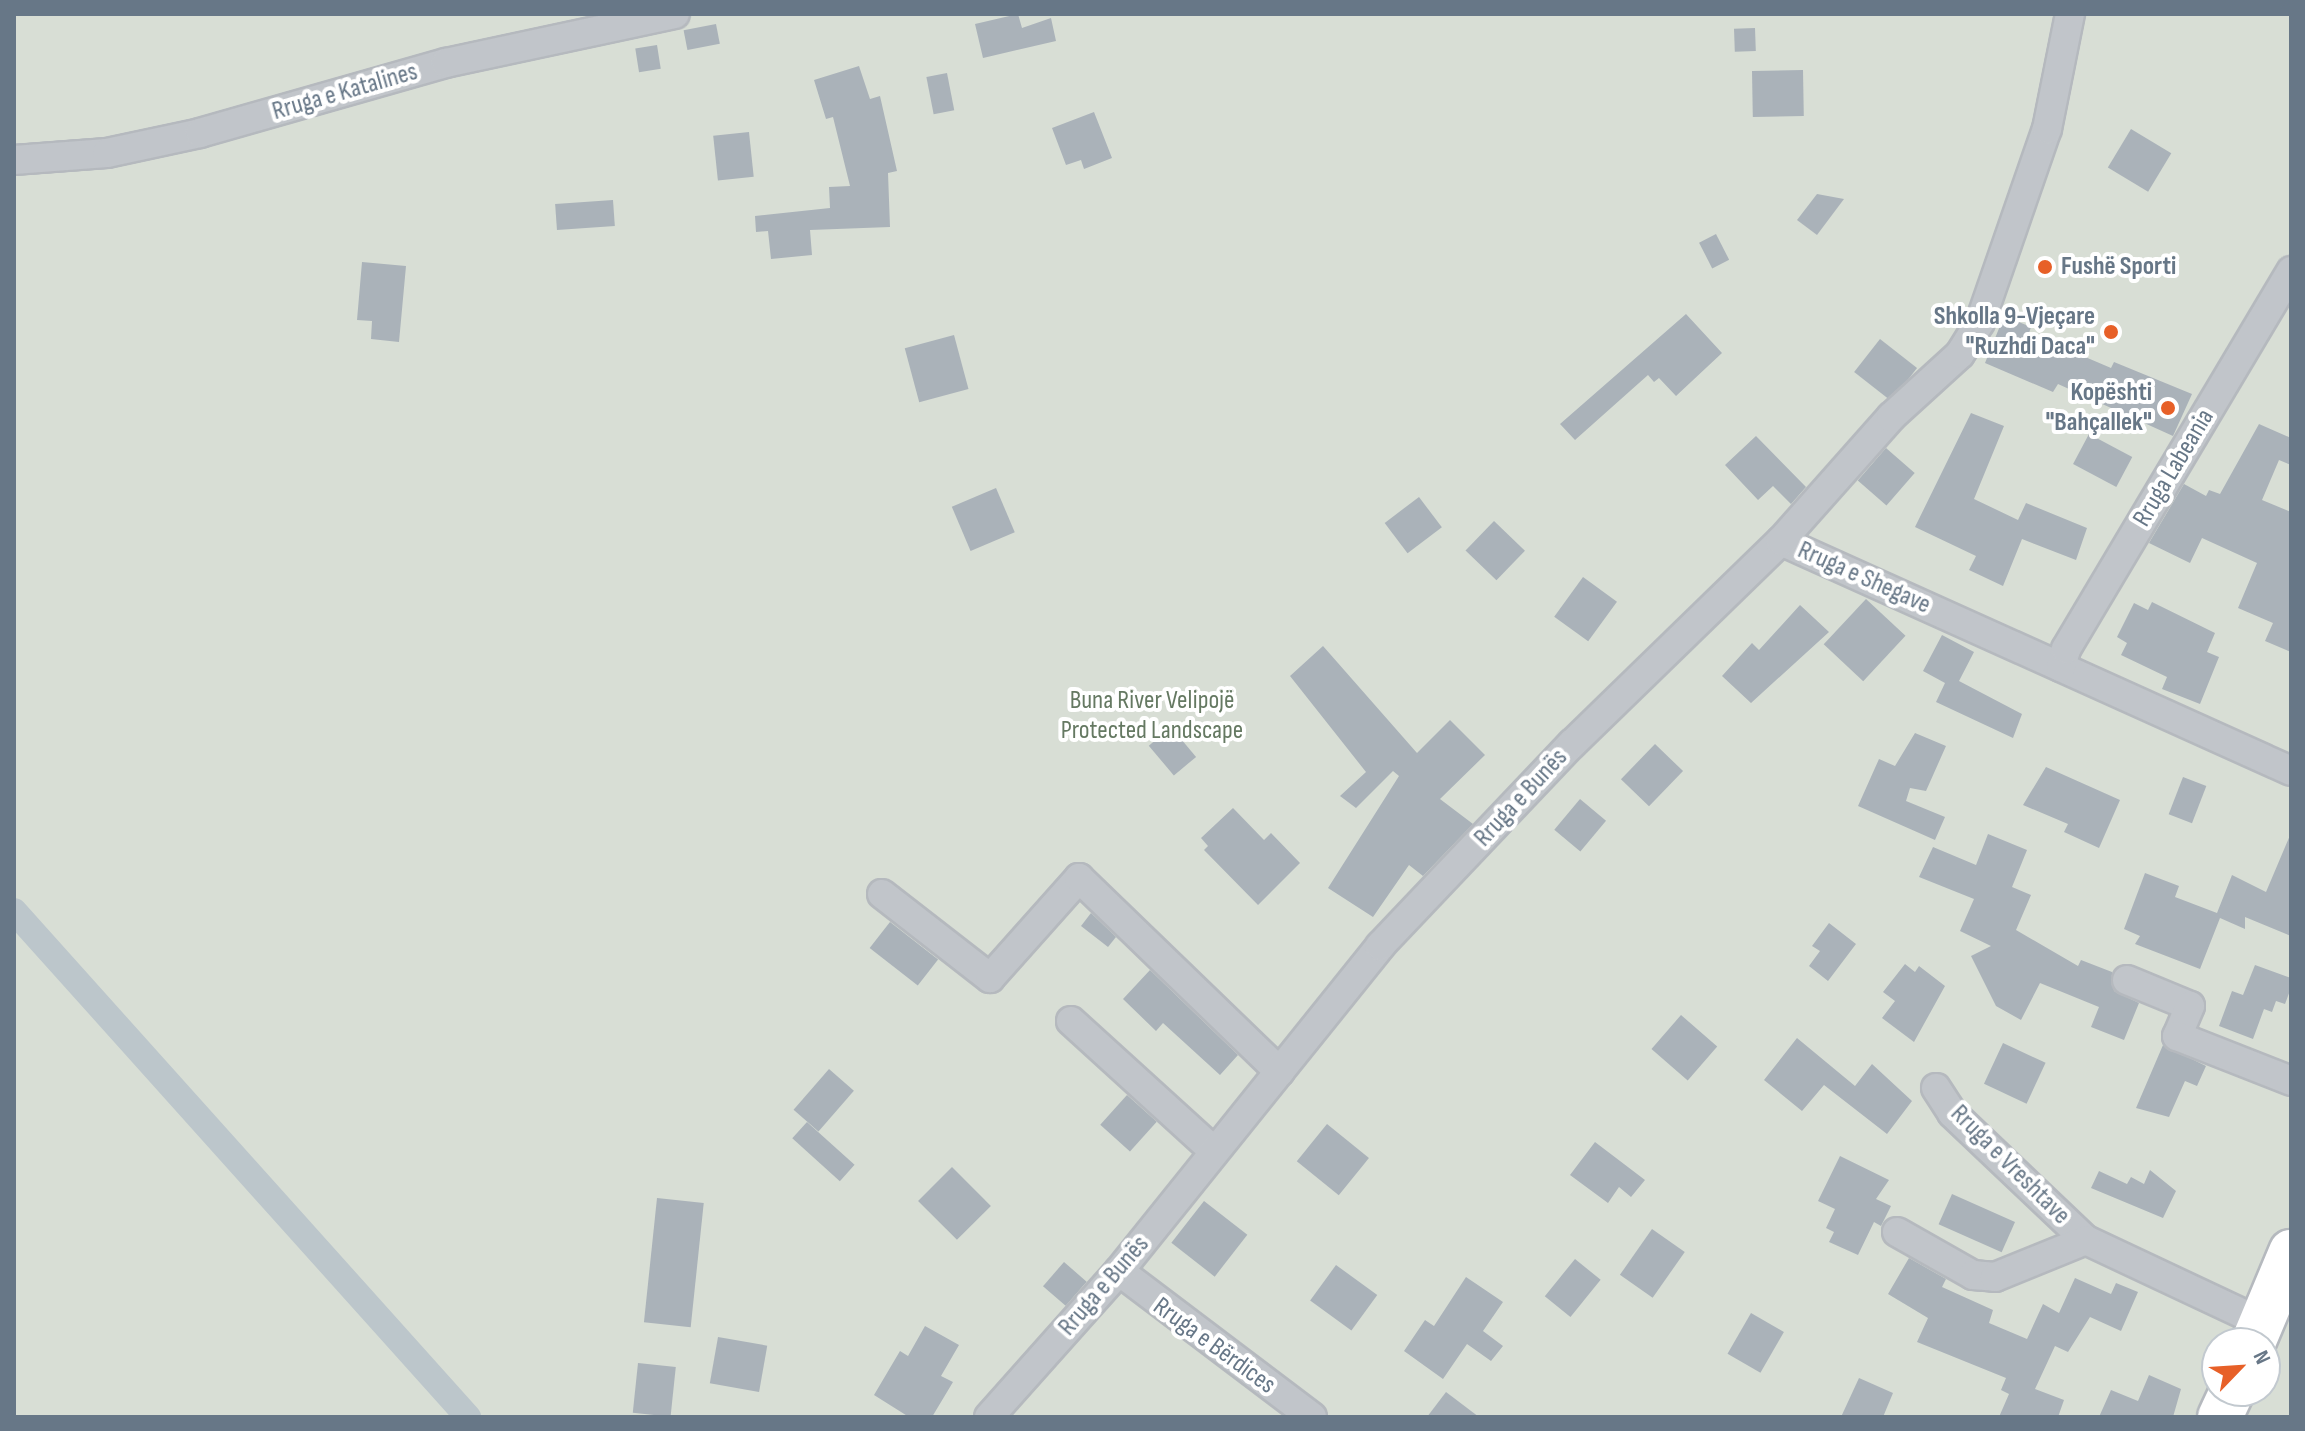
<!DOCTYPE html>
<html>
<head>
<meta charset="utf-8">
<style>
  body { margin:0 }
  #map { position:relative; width:2305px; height:1431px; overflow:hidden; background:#f8f8f6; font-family:"Sofia Sans Condensed",sans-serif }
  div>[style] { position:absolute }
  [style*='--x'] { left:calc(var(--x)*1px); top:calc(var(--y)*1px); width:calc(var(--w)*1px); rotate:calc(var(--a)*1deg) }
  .green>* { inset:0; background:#d8ded5 }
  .canal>* { height:26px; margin:-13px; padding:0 13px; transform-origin:13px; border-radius:13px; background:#bcc6cb }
  .building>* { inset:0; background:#aab2b9; transform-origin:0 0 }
  .roads { filter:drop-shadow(2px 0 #b5b9be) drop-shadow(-2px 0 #b5b9be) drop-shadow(0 2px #b5b9be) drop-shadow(0 -2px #b5b9be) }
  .street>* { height:28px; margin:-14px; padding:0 14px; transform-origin:14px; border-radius:14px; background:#c1c5ca }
  .primary>* { height:44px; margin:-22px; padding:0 22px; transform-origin:22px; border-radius:22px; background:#fff }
  .dots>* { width:22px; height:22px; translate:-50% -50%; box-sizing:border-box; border:4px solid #fff; border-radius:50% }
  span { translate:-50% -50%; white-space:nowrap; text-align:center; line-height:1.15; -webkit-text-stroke:8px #fff; paint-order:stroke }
  .street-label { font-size:26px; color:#677787 }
  .poi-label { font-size:26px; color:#677787; font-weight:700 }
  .left { translate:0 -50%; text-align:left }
  .right { translate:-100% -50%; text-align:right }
  .park-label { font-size:26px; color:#657962 }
  .frame { position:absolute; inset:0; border:16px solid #677787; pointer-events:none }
  .north { position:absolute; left:2201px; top:1327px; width:80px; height:80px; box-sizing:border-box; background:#fff; border:2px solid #c2c9cf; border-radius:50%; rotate:65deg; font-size:22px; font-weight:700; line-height:32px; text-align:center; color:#677787 }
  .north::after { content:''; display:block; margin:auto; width:28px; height:36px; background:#e76028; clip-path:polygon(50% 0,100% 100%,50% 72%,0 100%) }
</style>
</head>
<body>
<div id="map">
  <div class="green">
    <i style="clip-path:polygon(evenodd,14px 14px,2291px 14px,2291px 1417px,14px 1417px,14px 14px,2217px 1343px,2265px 1343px,2265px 1391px,2217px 1391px,2217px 1343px)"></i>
  </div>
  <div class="canal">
    <i style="--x:14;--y:911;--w:680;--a:48.1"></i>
  </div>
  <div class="building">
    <i style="clip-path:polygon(1018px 14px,1022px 28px,1051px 18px,1056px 41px,983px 58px,975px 24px)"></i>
    <i style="left:716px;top:24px;width:20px;height:33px;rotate:79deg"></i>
    <i style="left:1755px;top:28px;width:23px;height:21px;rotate:88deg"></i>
    <i style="left:657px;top:45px;width:24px;height:22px;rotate:81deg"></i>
    <i style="clip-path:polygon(859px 66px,870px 99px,880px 96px,897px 171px,888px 173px,890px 227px,810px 230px,812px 255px,771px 259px,768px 231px,756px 232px,755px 216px,830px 208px,829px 187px,850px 186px,833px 117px,826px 119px,814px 80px)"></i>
    <i style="left:1803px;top:70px;width:46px;height:51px;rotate:89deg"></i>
    <i style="left:947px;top:73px;width:38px;height:21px;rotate:79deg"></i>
    <i style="clip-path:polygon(1094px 112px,1112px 158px,1084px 169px,1081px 160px,1066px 165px,1052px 128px)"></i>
    <i style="left:2131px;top:129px;width:47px;height:45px;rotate:31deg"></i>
    <i style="left:749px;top:132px;width:45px;height:36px;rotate:84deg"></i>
    <i style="clip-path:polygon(1817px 194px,1844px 199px,1817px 235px,1797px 220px)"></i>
    <i style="left:613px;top:200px;width:26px;height:58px;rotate:86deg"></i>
    <i style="left:1716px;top:234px;width:29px;height:19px;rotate:63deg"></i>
    <i style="clip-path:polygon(362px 262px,406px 266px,399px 342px,371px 339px,372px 321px,357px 320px)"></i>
    <i style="clip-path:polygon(1686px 314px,1722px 353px,1676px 396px,1659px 378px,1654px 382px,1648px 375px,1575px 440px,1560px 424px)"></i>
    <i style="clip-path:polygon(2004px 316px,2031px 327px,2029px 333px,2111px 368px,2114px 362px,2192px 394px,2173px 436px,2058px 384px,2053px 392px,1985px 363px)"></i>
    <i style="left:954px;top:335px;width:56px;height:51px;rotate:75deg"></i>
    <i style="left:1880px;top:339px;width:47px;height:42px;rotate:38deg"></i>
    <i style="clip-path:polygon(1971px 413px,2004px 426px,1974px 499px,2018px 520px,2026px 503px,2087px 528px,2076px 560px,2022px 539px,2003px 586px,1969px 570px,1976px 556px,1915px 527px)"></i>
    <i style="clip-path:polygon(2259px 424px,2291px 438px,2291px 465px,2279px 460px,2262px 500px,2291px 512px,2291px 652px,2265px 641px,2273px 623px,2238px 608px,2257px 563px,2202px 538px,2190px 563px,2149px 543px,2184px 484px,2206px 496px,2209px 490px,2220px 494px)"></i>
    <i style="left:2089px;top:434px;width:49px;height:34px;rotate:28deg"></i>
    <i style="clip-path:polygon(1756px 436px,1806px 487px,1791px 504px,1773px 486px,1758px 500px,1725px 465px)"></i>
    <i style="left:1886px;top:448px;width:38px;height:43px;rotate:41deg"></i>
    <i style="left:996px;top:488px;width:48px;height:48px;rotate:67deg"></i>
    <i style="left:1419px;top:497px;width:38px;height:43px;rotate:53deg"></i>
    <i style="left:1494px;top:521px;width:43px;height:41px;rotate:44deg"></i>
    <i style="left:1583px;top:577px;width:42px;height:49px;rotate:36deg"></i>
    <i style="left:1866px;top:599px;width:54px;height:62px;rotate:43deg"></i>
    <i style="clip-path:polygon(2152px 602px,2215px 633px,2207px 652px,2219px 657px,2200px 704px,2162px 689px,2167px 677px,2121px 655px,2127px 643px,2117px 637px,2134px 603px,2148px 610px)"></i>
    <i style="clip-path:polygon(1800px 605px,1829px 632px,1751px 703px,1722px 676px,1752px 643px,1759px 650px)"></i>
    <i style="clip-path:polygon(1942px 635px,1974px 652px,1959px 681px,2022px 714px,2013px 738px,1936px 702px,1945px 683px,1923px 671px)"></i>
    <i style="clip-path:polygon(1323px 646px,1417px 753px,1450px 720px,1485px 755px,1440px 799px,1473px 824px,1423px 876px,1409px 865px,1373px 917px,1328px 888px,1399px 776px,1393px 771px,1356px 808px,1340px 796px,1366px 772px,1290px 676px)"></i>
    <i style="left:1171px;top:727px;width:39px;height:29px;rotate:50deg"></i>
    <i style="clip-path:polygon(1915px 733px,1946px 746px,1926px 791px,1910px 788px,1906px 801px,1945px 817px,1935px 840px,1858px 806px,1879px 759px,1895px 766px)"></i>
    <i style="left:1655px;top:744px;width:39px;height:49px;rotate:44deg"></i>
    <i style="clip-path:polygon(2046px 767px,2120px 800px,2099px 848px,2064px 832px,2068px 824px,2023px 805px)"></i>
    <i style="left:2183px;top:777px;width:25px;height:40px;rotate:21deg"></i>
    <i style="left:1580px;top:799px;width:34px;height:40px;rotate:40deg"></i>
    <i style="clip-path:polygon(1233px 808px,1264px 840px,1271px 833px,1300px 863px,1258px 905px,1204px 850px,1208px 846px,1201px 838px)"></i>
    <i style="clip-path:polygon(2291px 833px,2291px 936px,2245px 917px,2245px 929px,2220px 918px,2200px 969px,2135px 944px,2140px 936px,2124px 929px,2145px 873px,2179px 886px,2175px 897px,2217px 913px,2232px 875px,2266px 892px)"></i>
    <i style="clip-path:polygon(1988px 834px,2027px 850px,2012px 887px,2031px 895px,2016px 930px,2078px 966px,2081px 960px,2112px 972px,2114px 991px,2139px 1003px,2124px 1040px,2091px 1027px,2099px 1007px,2040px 983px,2021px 1020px,1996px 1006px,1971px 956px,1991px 946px,1960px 931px,1974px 899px,1919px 877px,1933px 847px,1976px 865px)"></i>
    <i style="clip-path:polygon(1091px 913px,1116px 937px,1108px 947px,1081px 926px)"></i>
    <i style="left:890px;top:922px;width:61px;height:33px;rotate:38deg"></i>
    <i style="clip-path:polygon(1829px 923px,1856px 944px,1828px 981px,1809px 966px,1820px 951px,1812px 946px)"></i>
    <i style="clip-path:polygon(1905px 964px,1915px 972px,1919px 966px,1945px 986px,1914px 1042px,1882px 1018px,1895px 1001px,1883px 992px)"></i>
    <i style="clip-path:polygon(2255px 965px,2291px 978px,2291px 988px,2285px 1004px,2276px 1001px,2272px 1012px,2264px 1009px,2253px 1039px,2219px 1026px,2232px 991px,2243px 995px)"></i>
    <i style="clip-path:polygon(1150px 970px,1238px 1055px,1220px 1075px,1163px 1023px,1156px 1031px,1123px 999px)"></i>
    <i style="left:1681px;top:1015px;width:48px;height:45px;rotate:41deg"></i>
    <i style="clip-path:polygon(1797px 1038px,1855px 1086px,1872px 1064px,1912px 1101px,1887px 1134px,1824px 1085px,1802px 1111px,1764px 1080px)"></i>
    <i style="left:2003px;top:1043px;width:47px;height:45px;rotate:25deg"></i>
    <i style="clip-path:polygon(2163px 1045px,2206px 1066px,2197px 1086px,2185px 1081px,2169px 1117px,2136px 1108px)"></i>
    <i style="left:829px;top:1069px;width:33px;height:54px;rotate:41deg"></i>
    <i style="left:1127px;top:1095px;width:40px;height:40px;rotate:42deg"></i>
    <i style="left:807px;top:1122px;width:64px;height:22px;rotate:42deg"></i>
    <i style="left:1327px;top:1124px;width:54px;height:48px;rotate:39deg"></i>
    <i style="clip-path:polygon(1595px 1142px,1645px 1180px,1631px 1197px,1619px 1187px,1608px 1203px,1570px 1175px)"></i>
    <i style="clip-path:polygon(1840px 1156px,1889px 1180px,1876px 1199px,1891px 1206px,1881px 1226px,1874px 1222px,1858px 1255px,1829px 1242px,1834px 1232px,1826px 1228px,1835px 1209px,1818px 1201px)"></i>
    <i style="left:952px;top:1167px;width:55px;height:48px;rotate:45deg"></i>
    <i style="clip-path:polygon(2150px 1170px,2176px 1191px,2163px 1218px,2091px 1188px,2099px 1171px,2127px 1184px,2131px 1177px,2144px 1184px)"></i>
    <i style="left:1952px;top:1194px;width:69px;height:33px;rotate:24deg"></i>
    <i style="left:657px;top:1198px;width:47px;height:125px;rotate:6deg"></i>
    <i style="left:1204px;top:1201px;width:55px;height:53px;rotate:38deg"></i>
    <i style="left:1652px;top:1229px;width:40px;height:56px;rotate:35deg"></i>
    <i style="clip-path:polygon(1909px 1258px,1946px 1279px,1942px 1287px,1993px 1310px,1989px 1323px,2027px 1339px,2043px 1304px,2059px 1313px,2075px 1278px,2111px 1294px,2116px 1283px,2138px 1292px,2121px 1331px,2090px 1317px,2068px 1352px,2055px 1346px,2035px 1389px,2064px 1400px,2058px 1417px,1999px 1417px,2009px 1394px,2001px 1390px,2006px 1378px,1917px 1342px,1928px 1318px,1888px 1294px)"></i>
    <i style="left:1575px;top:1259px;width:33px;height:48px;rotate:39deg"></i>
    <i style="left:1064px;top:1262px;width:30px;height:32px;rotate:41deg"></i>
    <i style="left:1336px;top:1265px;width:51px;height:44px;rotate:36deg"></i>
    <i style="clip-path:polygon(1466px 1277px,1503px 1302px,1483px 1331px,1503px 1346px,1491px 1361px,1467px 1344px,1443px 1379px,1404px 1351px,1425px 1320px,1434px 1326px)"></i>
    <i style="left:1751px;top:1313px;width:38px;height:47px;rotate:30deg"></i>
    <i style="clip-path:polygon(925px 1326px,959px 1345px,941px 1376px,953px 1382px,932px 1417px,909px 1417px,874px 1395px,900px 1351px,908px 1356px)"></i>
    <i style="left:718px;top:1337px;width:50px;height:47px;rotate:10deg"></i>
    <i style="left:638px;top:1363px;width:38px;height:50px;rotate:6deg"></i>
    <i style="clip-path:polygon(2149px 1375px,2181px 1389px,2173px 1417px,2099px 1417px,2111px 1390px,2138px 1401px)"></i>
    <i style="clip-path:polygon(1859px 1378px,1893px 1393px,1883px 1417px,1841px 1417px)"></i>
    <i style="clip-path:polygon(1446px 1392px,1479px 1417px,1427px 1417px)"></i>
  </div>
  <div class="roads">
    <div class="street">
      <i style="--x:14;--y:160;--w:93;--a:-4.3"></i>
      <i style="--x:107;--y:153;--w:95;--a:-12.1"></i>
      <i style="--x:200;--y:133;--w:256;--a:-15.9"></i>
      <i style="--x:446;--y:63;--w:234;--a:-12.1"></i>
      <i style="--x:1781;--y:541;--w:559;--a:24.27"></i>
      <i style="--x:2061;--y:667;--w:19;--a:-74"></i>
      <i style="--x:2066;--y:649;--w:440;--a:-59.2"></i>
      <i style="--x:882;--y:894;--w:137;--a:37.9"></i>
      <i style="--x:990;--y:978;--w:134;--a:-48.3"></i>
      <i style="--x:1079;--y:878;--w:279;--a:44"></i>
      <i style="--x:2127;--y:980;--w:68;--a:22.4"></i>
      <i style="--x:2190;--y:1006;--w:33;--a:113"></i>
      <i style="--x:2177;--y:1036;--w:123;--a:21.5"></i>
      <i style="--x:1071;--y:1021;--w:193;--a:42.3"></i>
      <i style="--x:1936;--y:1088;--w:30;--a:57"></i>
      <i style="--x:1952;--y:1113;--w:185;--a:43.5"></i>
      <i style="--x:2086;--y:1240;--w:195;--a:25.2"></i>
      <i style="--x:1897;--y:1232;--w:87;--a:29.5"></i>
      <i style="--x:1973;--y:1275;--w:22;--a:5"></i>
      <i style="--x:1995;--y:1277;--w:98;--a:-22.1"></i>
      <i style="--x:1119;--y:1271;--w:242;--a:37.1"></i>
      <i style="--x:989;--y:1417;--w:195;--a:-48.3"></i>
      <i style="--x:1119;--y:1271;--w:417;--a:-51.2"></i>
      <i style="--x:1380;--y:946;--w:279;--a:-46.5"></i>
      <i style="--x:1572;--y:744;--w:291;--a:-44.2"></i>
      <i style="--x:1781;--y:541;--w:166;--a:-48.4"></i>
      <i style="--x:1891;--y:417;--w:93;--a:-42.4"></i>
      <i style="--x:1960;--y:354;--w:38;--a:-58"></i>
      <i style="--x:1980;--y:322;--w:204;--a:-70.9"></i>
      <i style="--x:2047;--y:129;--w:117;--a:-78.7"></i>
    </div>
    <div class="primary">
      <i style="--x:2253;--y:1343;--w:99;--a:-67.3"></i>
      <i style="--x:2220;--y:1417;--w:29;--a:-65"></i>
    </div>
  </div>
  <div class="dots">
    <i style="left:2045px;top:267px;background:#e76028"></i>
    <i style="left:2111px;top:332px;background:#e76028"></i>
    <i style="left:2168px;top:408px;background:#e76028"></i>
  </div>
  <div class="street-label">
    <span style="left:345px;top:92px;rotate:-16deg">Rruga e Katalines</span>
    <span style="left:2174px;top:468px;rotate:-59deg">Rruga Labeania</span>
    <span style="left:1864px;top:578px;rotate:24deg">Rruga e Shegave</span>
    <span style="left:1521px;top:798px;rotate:-47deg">Rruga e Bunës</span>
    <span style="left:2010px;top:1165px;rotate:45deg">Rruga e Vreshtave</span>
    <span style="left:1104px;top:1286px;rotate:-49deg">Rruga e Bunës</span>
    <span style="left:1214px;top:1346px;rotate:36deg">Rruga e Bërdices</span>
  </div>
  <div class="poi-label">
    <span class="left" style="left:2061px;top:267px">Fushë Sporti</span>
    <span class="right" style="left:2095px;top:332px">Shkolla 9-Vjeçare<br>"Ruzhdi Daca"</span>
    <span class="right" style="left:2152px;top:408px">Kopështi<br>"Bahçallek"</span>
  </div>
  <div class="park-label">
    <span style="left:1152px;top:716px">Buna River Velipojë<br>Protected Landscape</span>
  </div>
  <div class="frame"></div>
  <div class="north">N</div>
</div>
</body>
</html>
